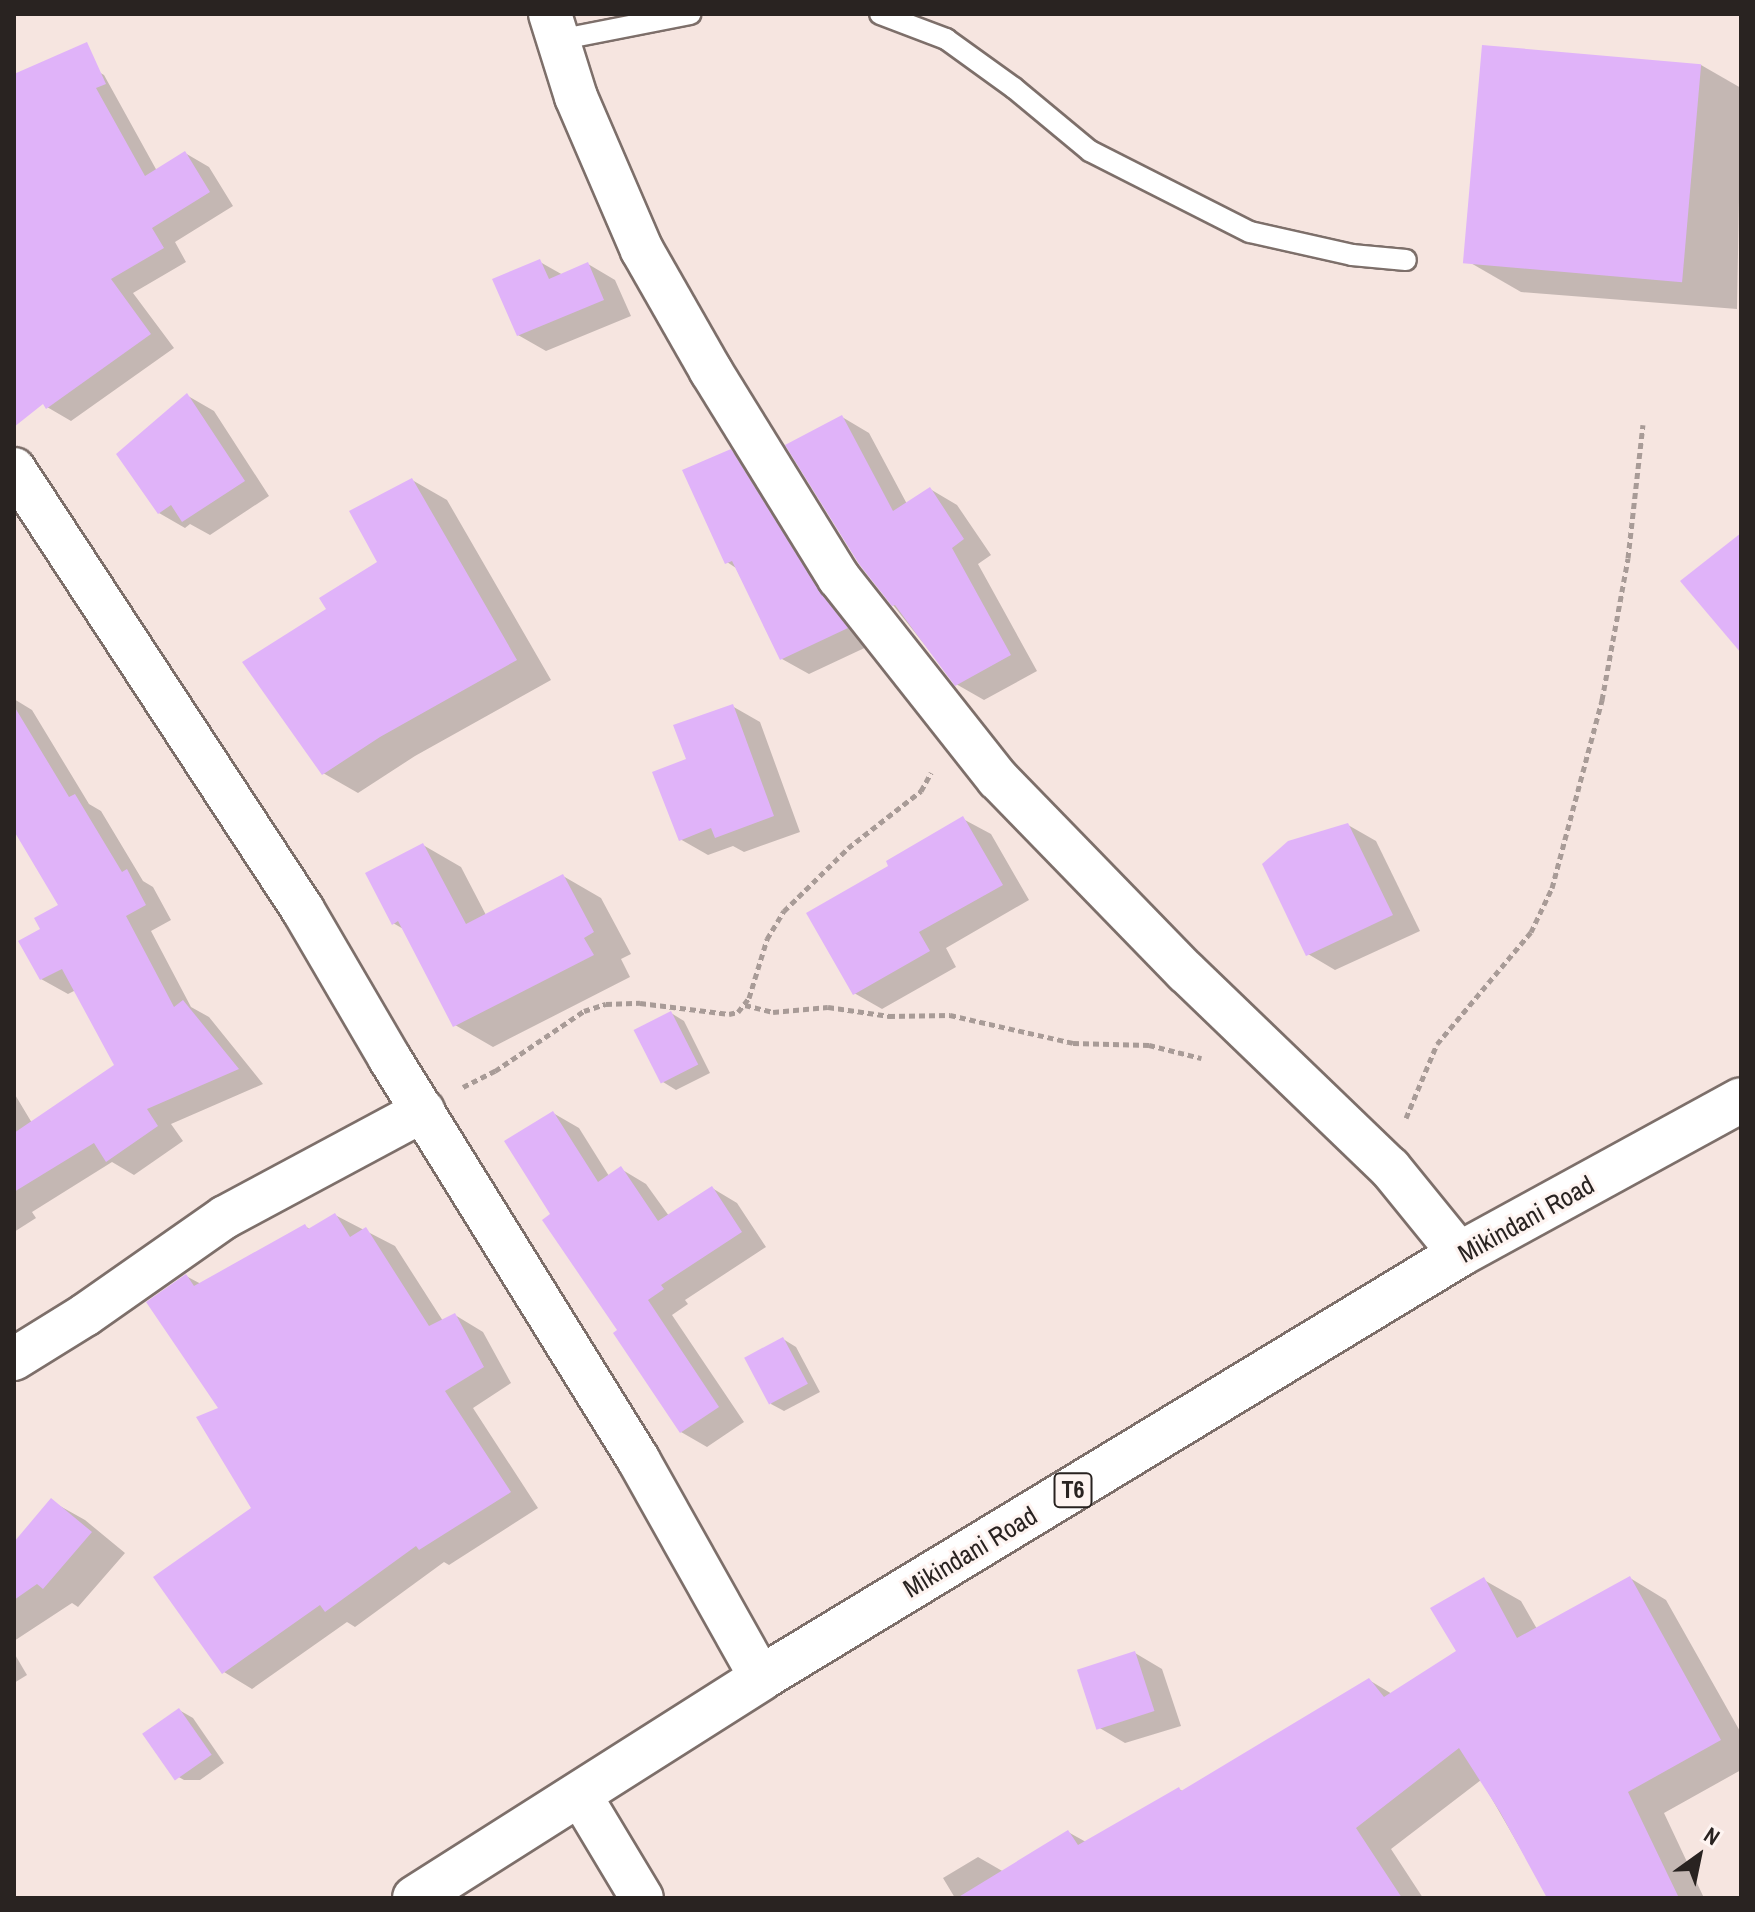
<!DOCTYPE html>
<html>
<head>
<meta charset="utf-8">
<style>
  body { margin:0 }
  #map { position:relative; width:1755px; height:1912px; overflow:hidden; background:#f6e5e0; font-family:"Archivo Narrow",sans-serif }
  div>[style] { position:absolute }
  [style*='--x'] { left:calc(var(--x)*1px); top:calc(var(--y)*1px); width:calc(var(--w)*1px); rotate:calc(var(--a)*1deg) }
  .shadow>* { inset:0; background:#0003 }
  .building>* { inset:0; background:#e0b3f9; transform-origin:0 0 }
  .path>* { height:5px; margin-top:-2.5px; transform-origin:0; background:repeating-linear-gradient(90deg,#a89b97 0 6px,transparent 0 10px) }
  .roads { filter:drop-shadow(2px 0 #7d6f6a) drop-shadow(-2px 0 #7d6f6a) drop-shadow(0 2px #7d6f6a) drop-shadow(0 -2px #7d6f6a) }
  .service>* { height:20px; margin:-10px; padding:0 10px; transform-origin:10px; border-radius:10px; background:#fff }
  .minor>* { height:42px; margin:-21px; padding:0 21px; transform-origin:21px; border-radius:21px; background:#fff }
  .trunk>* { height:44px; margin:-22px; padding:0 22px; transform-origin:22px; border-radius:22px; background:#fff }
  span { translate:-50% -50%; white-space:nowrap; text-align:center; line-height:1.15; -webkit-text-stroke:6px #fef4f1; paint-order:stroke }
  .shield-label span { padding:2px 6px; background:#fef4f1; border:2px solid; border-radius:6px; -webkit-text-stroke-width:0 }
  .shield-label { font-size:24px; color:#292321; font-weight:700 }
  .street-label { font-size:26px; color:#292321 }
  .frame { position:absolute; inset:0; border:16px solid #292321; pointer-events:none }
  .north { position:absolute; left:1659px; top:1816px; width:80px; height:80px; -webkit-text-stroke:6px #fef4f1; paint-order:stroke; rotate:33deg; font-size:22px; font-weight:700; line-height:32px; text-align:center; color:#292321 }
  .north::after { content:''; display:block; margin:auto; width:28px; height:36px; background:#292321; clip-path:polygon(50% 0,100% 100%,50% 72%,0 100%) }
</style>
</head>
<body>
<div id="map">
  <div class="shadow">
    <i style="clip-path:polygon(80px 61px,104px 75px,157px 171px,185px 153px,209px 167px,233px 206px,175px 242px,186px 262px,133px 293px,174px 348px,71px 421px,47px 407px,14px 361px,14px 99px)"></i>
    <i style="clip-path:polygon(1701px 65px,1741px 88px,1737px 309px,1521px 292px,1469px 262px)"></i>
    <i style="clip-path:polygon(540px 262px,563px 275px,588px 264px,615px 280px,631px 316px,546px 351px,518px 335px)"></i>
    <i style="clip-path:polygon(188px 396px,214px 411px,269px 496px,210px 535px,190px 524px,185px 528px,159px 513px)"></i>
    <i style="clip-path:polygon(842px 417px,869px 433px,907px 504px,930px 489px,957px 505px,991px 555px,978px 564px,1037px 671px,984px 700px,956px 684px,893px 605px)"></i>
    <i style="clip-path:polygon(731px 451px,758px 467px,873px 644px,809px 674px,782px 659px,736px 568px,727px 562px)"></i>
    <i style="clip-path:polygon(412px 480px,447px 500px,551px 680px,415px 756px,358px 793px,323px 773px,329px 610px,379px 563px)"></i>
    <i style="clip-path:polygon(14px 699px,32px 710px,89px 804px,101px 811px,143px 881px,153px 887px,171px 920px,151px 931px,191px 1007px,209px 1017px,263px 1084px,171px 1124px,183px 1141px,134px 1175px,112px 1162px,32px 1212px,36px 1218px,14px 1232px,14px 1093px,32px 1123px,116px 1065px,76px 990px,68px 994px,41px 979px,43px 930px,61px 906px,14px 827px)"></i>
    <i style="clip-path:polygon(732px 706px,760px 722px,800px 832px,744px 852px,733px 846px,708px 855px,680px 839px,689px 760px)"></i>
    <i style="clip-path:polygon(963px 819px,991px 834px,1029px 900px,946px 948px,956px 967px,882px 1009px,854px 993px,891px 866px)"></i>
    <i style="clip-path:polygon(1348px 825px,1376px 841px,1420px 931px,1335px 970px,1308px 954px)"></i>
    <i style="clip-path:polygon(423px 845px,461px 867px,486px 915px,563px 876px,601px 898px,631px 954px,621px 959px,630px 977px,493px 1047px,455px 1025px,405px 930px,393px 923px)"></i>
    <i style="clip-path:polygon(671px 1013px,684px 1021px,710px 1073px,676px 1090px,663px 1082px)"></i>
    <i style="clip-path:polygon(553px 1113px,579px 1128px,609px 1176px,621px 1169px,646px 1184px,669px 1216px,712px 1188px,737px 1203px,766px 1247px,685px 1300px,688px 1304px,672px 1315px,744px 1422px,707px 1447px,681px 1432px,553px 1215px)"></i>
    <i style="clip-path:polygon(335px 1215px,395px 1246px,443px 1321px,455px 1315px,483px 1332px,511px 1383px,473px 1408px,538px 1508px,449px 1565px,444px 1562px,355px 1627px,347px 1622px,252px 1689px,224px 1672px,254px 1508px,221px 1409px,186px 1276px,201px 1284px,305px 1226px,311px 1230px)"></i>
    <i style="clip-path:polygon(783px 1339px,796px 1347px,820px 1392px,784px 1411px,771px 1404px)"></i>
    <i style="clip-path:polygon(51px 1501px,85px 1520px,125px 1553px,78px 1607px,72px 1603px,14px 1641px,14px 1545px)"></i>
    <i style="clip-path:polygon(1630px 1578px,1666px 1600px,1741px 1733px,1741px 1770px,1664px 1813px,1704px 1898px,1549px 1898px,1481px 1780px,1391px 1849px,1423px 1898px,955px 1898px,943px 1878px,978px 1857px,1004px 1872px,1068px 1832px,1086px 1842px,1179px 1789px,1184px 1792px,1369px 1680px,1392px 1694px,1458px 1652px,1484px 1580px,1521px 1601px,1537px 1629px)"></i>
    <i style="clip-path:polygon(14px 1653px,27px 1675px,14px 1683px)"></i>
    <i style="clip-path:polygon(1135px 1653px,1162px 1669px,1181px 1726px,1125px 1743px,1098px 1727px)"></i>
    <i style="clip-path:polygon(179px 1710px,193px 1718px,224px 1763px,200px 1780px,184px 1780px,170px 1772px)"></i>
  </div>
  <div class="building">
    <i style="clip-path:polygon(87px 42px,106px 84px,96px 88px,145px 176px,185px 151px,210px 192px,152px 228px,164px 248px,111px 279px,151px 334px,46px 409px,43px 404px,14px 427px,14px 74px)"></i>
    <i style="left:1482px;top:45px;width:220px;height:219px;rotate:5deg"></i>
    <i style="clip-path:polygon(540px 259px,549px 279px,588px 262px,604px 300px,517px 336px,492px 279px)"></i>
    <i style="clip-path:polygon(187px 393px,245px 481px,182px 522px,171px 505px,158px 514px,116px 454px)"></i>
    <i style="clip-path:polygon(842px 415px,893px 511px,930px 487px,964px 539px,952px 548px,1011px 655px,955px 686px,895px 605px,892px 606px,859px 564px,785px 445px)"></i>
    <i style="clip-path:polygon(731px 449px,819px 591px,848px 628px,780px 660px,732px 561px,725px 564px,682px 470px)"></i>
    <i style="clip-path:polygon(412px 478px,517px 660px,380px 737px,322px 775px,242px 662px,326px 609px,319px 598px,377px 562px,349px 511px)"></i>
    <i style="clip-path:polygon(1741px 533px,1741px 653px,1680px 581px)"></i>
    <i style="clip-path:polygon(733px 704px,774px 816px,715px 838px,711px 828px,679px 841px,652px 772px,686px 759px,673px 725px)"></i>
    <i style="clip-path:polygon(14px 706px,69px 797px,75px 794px,122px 872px,127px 869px,146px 905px,126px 916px,174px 1007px,183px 1000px,239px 1069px,147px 1109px,158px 1126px,106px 1162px,94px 1143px,14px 1192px,14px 1133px,114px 1065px,62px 969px,40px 980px,18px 941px,40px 929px,34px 918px,58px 905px,14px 831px)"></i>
    <i style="clip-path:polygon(963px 816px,1003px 885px,919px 932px,930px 951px,853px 995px,806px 913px,888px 866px,886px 861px)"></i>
    <i style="clip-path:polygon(1348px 823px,1393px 915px,1306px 956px,1262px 864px,1288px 841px)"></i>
    <i style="clip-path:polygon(423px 843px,466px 924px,563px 874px,594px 932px,584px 938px,594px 955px,453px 1027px,398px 921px,392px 925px,365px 873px)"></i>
    <i style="left:671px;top:1011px;width:60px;height:42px;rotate:63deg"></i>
    <i style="clip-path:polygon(553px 1111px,598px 1182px,621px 1166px,658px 1221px,712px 1186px,742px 1232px,661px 1285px,664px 1289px,648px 1300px,719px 1407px,680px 1433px,613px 1333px,617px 1330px,542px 1220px,550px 1214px,504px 1141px)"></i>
    <i style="clip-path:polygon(335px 1213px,350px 1237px,366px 1227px,429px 1326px,455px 1313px,484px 1367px,445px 1391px,511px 1492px,419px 1550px,416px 1546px,325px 1612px,320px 1605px,222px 1674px,153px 1577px,251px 1508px,196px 1417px,218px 1408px,146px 1302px,186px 1274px,194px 1286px,305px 1224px,308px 1229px)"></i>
    <i style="left:783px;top:1337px;width:53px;height:44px;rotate:62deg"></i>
    <i style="clip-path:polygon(51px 1498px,92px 1532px,43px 1589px,37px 1584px,14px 1600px,14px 1542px)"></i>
    <i style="clip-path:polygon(1630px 1576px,1721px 1740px,1628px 1792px,1679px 1898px,1547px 1898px,1500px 1812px,1459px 1748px,1356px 1828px,1402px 1898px,957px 1898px,1068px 1830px,1078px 1845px,1179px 1787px,1181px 1791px,1369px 1678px,1384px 1697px,1456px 1651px,1430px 1608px,1484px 1577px,1517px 1638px)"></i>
    <i style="left:1135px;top:1651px;width:63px;height:61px;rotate:72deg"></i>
    <i style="left:179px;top:1708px;width:57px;height:45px;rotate:55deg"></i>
  </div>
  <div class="path">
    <i style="--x:745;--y:1005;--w:29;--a:14"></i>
    <i style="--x:773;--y:1012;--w:55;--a:-5.2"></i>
    <i style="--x:828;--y:1007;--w:62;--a:8.4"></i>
    <i style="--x:889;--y:1016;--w:61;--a:-0.9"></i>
    <i style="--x:950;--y:1015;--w:126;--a:12.8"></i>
    <i style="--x:1073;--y:1043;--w:76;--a:1.5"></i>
    <i style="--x:1149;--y:1045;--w:54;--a:14"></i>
    <i style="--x:463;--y:1087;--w:36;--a:-27"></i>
    <i style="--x:495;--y:1071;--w:107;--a:-34"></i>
    <i style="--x:584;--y:1011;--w:23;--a:-18"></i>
    <i style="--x:606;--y:1004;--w:34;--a:-2"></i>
    <i style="--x:640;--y:1003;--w:90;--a:7"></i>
    <i style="--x:729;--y:1014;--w:9;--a:-13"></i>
    <i style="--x:738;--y:1012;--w:18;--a:-52"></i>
    <i style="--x:749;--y:998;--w:62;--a:-73"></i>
    <i style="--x:767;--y:939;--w:33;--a:-59"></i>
    <i style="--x:784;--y:911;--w:90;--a:-44.5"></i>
    <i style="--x:848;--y:848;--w:93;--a:-38"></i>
    <i style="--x:921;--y:791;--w:21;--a:-61"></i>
    <i style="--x:1406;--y:1118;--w:80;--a:-67.3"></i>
    <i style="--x:1437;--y:1044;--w:146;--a:-50"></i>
    <i style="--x:1531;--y:932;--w:49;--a:-64.5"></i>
    <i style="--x:1552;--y:888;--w:195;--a:-75.1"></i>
    <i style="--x:1602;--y:700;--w:144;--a:-79.6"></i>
    <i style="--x:1628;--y:558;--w:134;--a:-83.6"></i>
  </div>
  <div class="roads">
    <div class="service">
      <i style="--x:880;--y:14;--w:71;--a:20.7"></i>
      <i style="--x:946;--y:39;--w:84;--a:35.8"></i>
      <i style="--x:1014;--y:88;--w:99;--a:39.7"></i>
      <i style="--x:1090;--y:151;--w:179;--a:26.9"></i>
      <i style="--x:1250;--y:232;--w:105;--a:12.7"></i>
      <i style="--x:1352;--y:255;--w:54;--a:5.3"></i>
      <i style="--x:558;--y:40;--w:135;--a:-11.1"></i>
    </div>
    <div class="minor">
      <i style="--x:550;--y:14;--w:87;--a:72.6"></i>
      <i style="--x:576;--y:97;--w:167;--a:66.7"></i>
      <i style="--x:642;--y:250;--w:139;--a:60.3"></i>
      <i style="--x:711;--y:371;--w:243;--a:58.3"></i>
      <i style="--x:839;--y:578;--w:256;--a:51.7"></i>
      <i style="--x:998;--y:779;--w:269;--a:45.8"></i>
      <i style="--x:1186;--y:972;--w:283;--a:43.9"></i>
      <i style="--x:1390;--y:1168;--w:111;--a:50.9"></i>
      <i style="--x:14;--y:469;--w:527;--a:56.76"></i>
      <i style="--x:303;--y:910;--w:173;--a:59.7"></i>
      <i style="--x:390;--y:1059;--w:471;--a:58.2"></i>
      <i style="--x:638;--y:1459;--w:251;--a:60.7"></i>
      <i style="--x:14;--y:1359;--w:84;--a:-31.8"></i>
      <i style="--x:85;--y:1315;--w:171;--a:-35"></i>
      <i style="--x:225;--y:1217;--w:225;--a:-28.2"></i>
      <i style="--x:580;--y:1795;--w:120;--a:59"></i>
    </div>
    <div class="trunk">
      <i style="--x:415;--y:1898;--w:410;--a:-32.4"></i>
      <i style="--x:761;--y:1678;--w:818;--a:-31.24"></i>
      <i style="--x:1460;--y:1254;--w:320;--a:-28.7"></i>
    </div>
  </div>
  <div class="shield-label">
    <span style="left:1073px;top:1490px">T6</span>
  </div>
  <div class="street-label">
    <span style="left:1526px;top:1219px;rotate:-29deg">Mikindani Road</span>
    <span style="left:970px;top:1552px;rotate:-31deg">Mikindani Road</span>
  </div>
  <div class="frame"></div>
  <div class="north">N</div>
</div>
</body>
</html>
